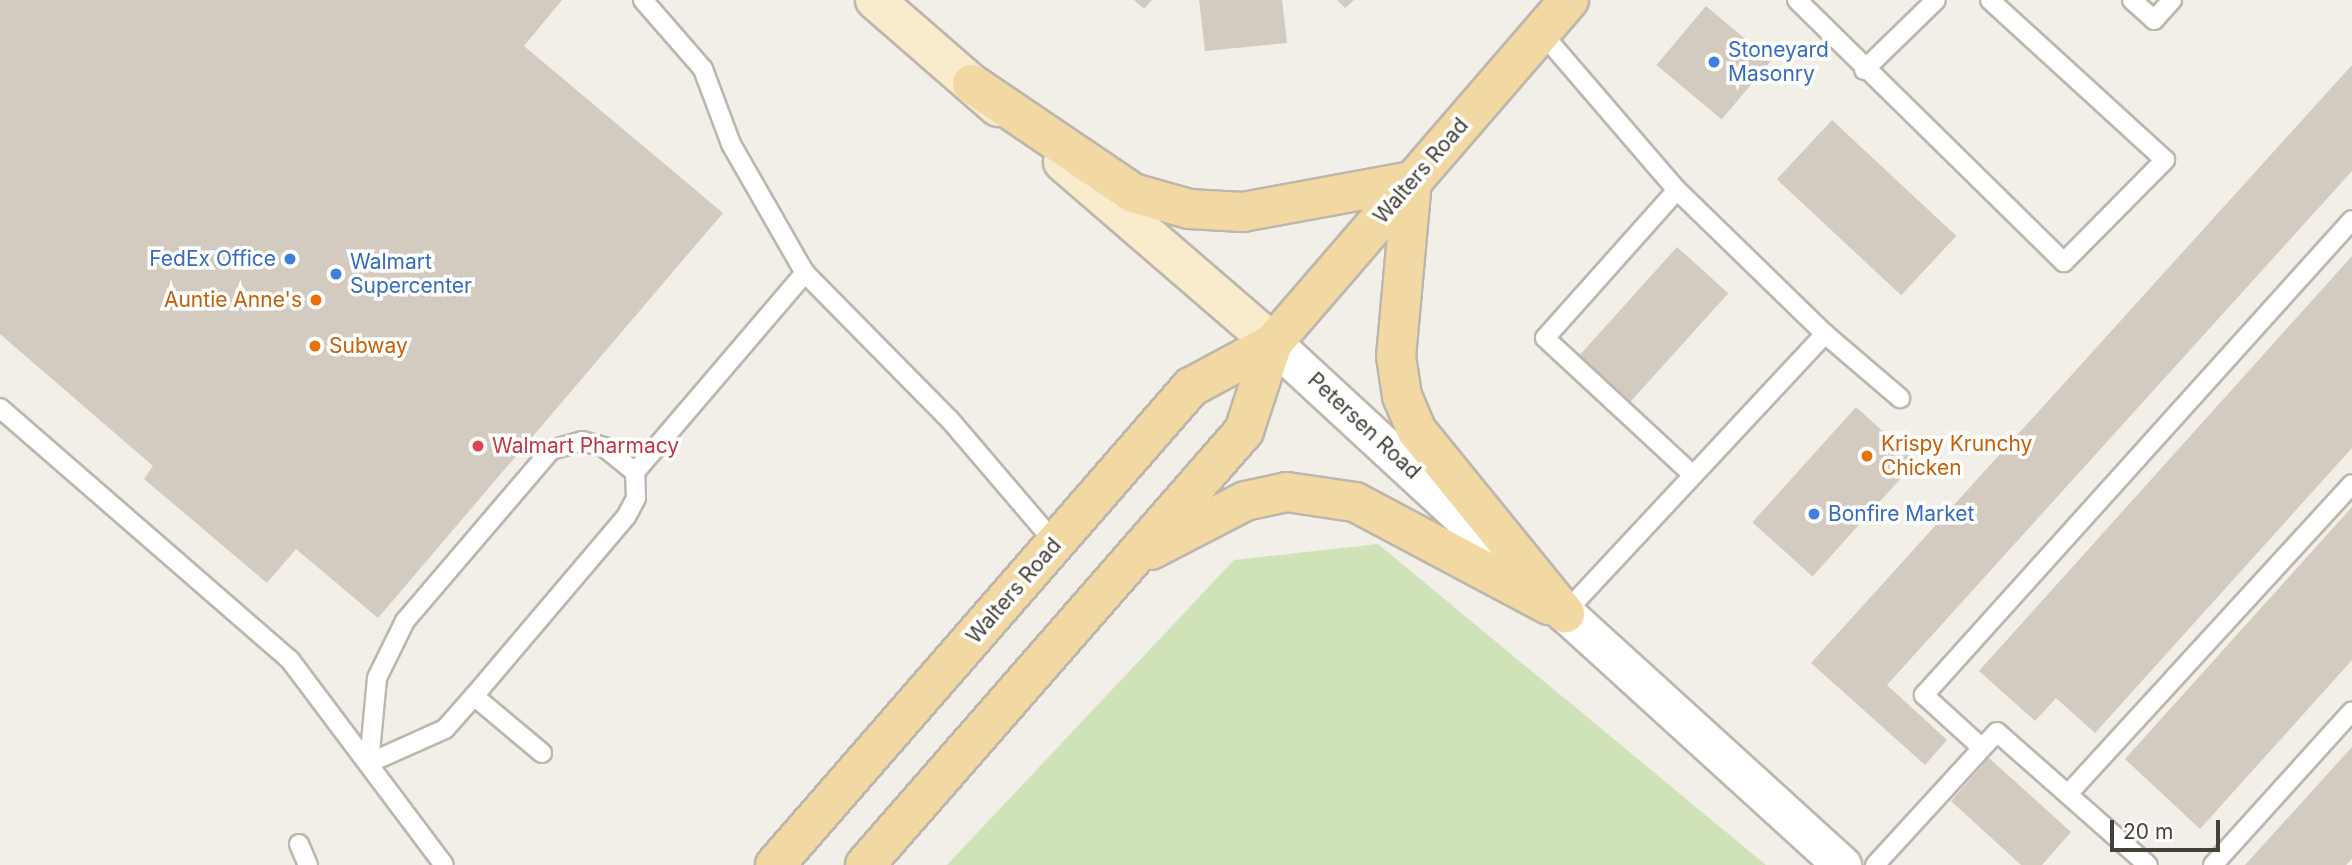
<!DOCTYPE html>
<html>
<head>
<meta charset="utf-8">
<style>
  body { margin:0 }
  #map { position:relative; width:2352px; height:865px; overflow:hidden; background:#f2efe9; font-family:Inter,sans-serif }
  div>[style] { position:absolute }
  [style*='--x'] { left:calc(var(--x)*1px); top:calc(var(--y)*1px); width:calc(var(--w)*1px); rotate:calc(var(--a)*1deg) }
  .green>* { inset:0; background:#d0e2b7 }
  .building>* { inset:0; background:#d3cac0; transform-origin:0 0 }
  .roads { filter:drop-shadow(2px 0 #bdb6ad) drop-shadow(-2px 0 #bdb6ad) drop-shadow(0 2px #bdb6ad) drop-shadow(0 -2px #bdb6ad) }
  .lane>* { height:18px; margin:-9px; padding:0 9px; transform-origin:9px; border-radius:9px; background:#fff }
  .street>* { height:37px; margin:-18.5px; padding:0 18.5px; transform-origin:18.5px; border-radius:18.5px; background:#fff }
  .secondary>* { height:38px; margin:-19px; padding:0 19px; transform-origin:19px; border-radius:19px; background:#f8eccd }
  .primary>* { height:38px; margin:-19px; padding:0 19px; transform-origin:19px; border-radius:19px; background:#f2d8a2 }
  .dots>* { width:19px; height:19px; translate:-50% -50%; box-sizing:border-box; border:4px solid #fff; border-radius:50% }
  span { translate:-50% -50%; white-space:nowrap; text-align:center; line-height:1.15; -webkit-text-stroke:7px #fff; paint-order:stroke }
  .shop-label { font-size:21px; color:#366cbe }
  .left { translate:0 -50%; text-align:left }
  .right { translate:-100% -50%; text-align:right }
  .street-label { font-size:21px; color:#454038 }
  .food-label { font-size:21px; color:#c56008 }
  .health-label { font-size:21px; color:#be3a42 }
  .scale { position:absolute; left:2110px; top:820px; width:110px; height:32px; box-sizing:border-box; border:4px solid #454038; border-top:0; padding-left:9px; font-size:21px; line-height:24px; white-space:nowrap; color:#454038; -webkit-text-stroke:5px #fff; paint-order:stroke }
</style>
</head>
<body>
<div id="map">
  <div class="green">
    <i style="clip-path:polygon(1378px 544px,1766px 865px,947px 865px,1234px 560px)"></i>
  </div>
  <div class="building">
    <i style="clip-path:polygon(0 0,562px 0,524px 46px,723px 213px,378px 618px,296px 549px,267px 583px,144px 479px,153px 466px,0 334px)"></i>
    <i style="clip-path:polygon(1134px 0,1152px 0,1144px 9px)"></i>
    <i style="clip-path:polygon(1199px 0,1282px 0,1287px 43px,1205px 51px)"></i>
    <i style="clip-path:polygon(1337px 0,1354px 0,1345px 8px)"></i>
    <i style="left:1706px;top:6px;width:85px;height:77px;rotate:40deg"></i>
    <i style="clip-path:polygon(2352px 65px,2352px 171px,1887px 685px,1947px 740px,1925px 765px,1811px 663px)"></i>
    <i style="left:1832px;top:120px;width:170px;height:81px;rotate:43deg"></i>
    <i style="left:1677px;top:247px;width:69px;height:153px;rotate:42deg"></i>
    <i style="clip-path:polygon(2352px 256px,2352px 448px,2095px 733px,2056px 698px,2035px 721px,1979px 671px)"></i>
    <i style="left:1856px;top:407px;width:81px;height:155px;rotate:42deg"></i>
    <i style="clip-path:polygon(2352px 507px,2352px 660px,2200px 829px,2125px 759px)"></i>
    <i style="clip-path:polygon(2352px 747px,2352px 859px,2346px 865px,2245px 865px)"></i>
    <i style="clip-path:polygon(1989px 758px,2071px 832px,2042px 865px,2021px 865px,1951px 801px)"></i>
  </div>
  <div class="roads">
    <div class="lane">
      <i style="--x:643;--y:0;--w:91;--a:49"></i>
      <i style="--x:703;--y:69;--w:80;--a:69.5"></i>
      <i style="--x:731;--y:144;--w:149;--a:60.2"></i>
      <i style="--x:805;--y:273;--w:206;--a:45.4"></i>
      <i style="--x:950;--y:420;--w:162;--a:49.5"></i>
      <i style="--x:1797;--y:0;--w:374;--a:44.5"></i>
      <i style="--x:2064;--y:262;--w:144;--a:-45.3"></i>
      <i style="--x:2165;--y:160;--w:237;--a:-137.6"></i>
      <i style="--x:2132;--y:0;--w:30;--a:42"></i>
      <i style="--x:2154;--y:20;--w:27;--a:-48"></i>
      <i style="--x:1541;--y:32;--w:208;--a:49.3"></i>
      <i style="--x:1677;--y:190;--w:206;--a:44.2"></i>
      <i style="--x:1825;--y:334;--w:381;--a:133"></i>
      <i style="--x:1864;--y:70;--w:100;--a:-44.2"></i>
      <i style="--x:1677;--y:190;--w:198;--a:131.7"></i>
      <i style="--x:1545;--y:338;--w:202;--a:42.8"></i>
      <i style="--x:1825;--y:334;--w:99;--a:40.5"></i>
      <i style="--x:0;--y:408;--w:384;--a:41"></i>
      <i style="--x:290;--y:660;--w:256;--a:53.1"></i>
      <i style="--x:474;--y:696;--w:44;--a:131.3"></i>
      <i style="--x:445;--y:729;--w:83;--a:155.9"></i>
      <i style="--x:369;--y:763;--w:85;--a:-84.6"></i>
      <i style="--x:377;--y:678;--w:64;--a:-63.8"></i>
      <i style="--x:405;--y:621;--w:225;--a:-49.5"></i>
      <i style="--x:551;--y:450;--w:32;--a:-16"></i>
      <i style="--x:582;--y:441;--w:23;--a:15"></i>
      <i style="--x:604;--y:447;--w:40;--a:39"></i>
      <i style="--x:1980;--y:746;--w:76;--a:-137.7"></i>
      <i style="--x:1924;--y:695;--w:639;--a:-47.98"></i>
      <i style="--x:542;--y:753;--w:89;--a:-140"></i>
      <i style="--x:474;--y:696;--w:235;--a:-49.7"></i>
      <i style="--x:626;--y:517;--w:21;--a:-62"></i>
      <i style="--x:636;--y:498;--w:26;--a:-92"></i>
      <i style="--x:635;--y:472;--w:262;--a:-49.5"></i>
      <i style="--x:2068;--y:794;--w:420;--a:-47.5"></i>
      <i style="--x:299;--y:844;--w:23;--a:67"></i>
      <i style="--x:1875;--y:865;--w:180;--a:-47.5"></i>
      <i style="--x:1997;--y:732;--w:201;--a:41.4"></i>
      <i style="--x:2213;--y:865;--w:207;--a:-47.9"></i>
    </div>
    <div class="street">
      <i style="--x:1273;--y:343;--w:305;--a:42.7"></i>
      <i style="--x:1542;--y:592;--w:406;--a:42.3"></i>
    </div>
    <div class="secondary">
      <i style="--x:875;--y:0;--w:163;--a:41"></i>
      <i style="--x:1063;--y:162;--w:277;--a:40.8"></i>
    </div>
    <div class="primary">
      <i style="--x:972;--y:84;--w:194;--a:34.1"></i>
      <i style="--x:1133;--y:193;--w:58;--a:15.9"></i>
      <i style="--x:1189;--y:209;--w:54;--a:3.2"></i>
      <i style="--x:1243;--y:212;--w:172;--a:-10.4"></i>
      <i style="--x:1412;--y:181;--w:176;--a:95.2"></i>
      <i style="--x:1396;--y:356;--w:40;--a:81.5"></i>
      <i style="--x:1402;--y:396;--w:38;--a:67"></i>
      <i style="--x:1417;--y:431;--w:235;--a:50.9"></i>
      <i style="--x:1151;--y:550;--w:106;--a:-27.5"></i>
      <i style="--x:1245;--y:501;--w:43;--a:-12.1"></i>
      <i style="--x:1287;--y:492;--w:69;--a:8.4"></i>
      <i style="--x:1355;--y:502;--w:220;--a:28"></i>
      <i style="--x:775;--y:865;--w:634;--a:-48.97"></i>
      <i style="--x:1191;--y:387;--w:93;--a:-28.2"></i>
      <i style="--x:1273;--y:343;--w:453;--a:-49.2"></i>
      <i style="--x:865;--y:865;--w:576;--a:-48.87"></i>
      <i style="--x:1244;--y:431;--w:93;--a:-71.8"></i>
    </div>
  </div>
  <div class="dots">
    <i style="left:1714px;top:62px;background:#3f7fe0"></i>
    <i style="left:290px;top:259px;background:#3f7fe0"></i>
    <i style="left:336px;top:274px;background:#3f7fe0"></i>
    <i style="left:316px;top:300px;background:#e8710a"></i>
    <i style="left:315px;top:346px;background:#e8710a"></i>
    <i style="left:478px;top:446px;background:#e0444e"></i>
    <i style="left:1867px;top:456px;background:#e8710a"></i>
    <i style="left:1814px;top:514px;background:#3f7fe0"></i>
  </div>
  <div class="shop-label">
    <span class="left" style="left:1728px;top:62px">Stoneyard<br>Masonry</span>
    <span class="right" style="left:276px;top:259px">FedEx Office</span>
    <span class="left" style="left:350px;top:274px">Walmart<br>Supercenter</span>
    <span class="left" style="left:1828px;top:514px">Bonfire Market</span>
  </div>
  <div class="street-label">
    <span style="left:1421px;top:171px;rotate:-49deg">Walters Road</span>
    <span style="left:1364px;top:426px;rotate:43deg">Petersen Road</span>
    <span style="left:1014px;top:591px;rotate:-49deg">Walters Road</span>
  </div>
  <div class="food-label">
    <span class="right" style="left:302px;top:300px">Auntie Anne's</span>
    <span class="left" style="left:329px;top:346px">Subway</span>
    <span class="left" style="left:1881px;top:456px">Krispy Krunchy<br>Chicken</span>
  </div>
  <div class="health-label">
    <span class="left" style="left:492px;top:446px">Walmart Pharmacy</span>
  </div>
  <div class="scale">20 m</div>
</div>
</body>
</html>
